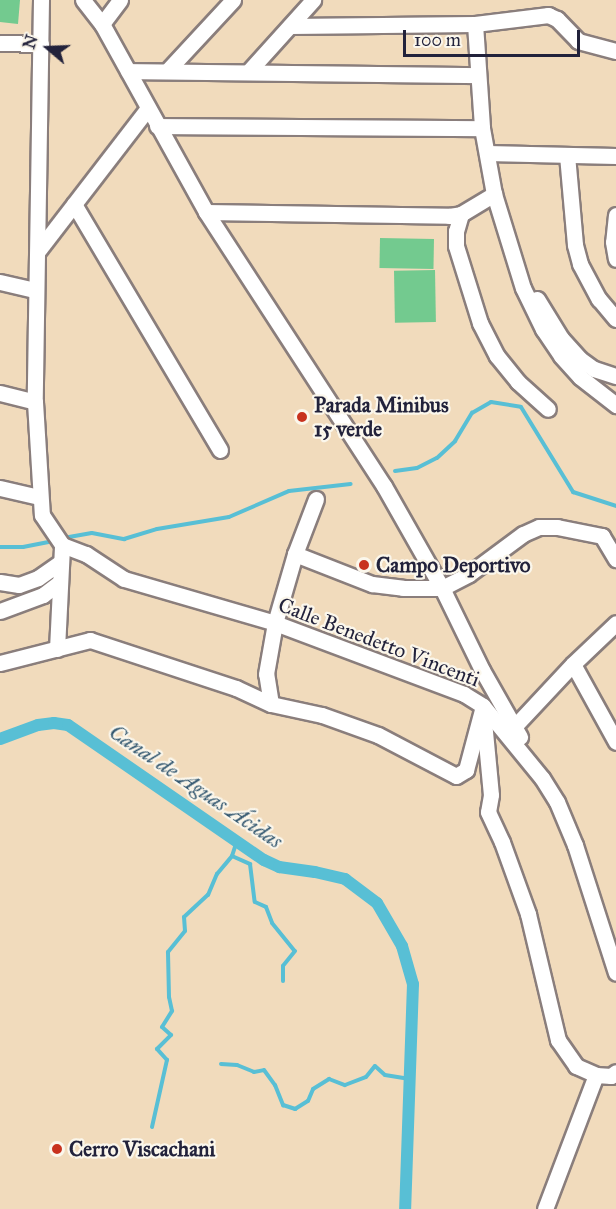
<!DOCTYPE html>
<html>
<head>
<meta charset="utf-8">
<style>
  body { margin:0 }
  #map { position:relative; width:616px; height:1209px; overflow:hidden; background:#f1dbbc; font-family:"IM FELL Great Primer",serif }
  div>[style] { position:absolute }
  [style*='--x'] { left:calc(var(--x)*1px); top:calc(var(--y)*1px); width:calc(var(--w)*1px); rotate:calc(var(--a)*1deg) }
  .green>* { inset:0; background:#73ca8f; transform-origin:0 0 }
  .stream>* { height:4px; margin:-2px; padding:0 2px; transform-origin:2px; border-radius:2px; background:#58bfd5 }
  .canal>* { height:12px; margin:-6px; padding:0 6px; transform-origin:6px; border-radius:6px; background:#58bfd5 }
  .roads { filter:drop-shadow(2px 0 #8a7e7c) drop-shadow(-2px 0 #8a7e7c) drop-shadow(0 2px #8a7e7c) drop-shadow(0 -2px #8a7e7c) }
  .minor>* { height:15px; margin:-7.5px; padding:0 7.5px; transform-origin:7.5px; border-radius:7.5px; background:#fff }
  .dots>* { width:16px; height:16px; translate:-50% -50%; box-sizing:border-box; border:3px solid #fbf7ec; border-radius:50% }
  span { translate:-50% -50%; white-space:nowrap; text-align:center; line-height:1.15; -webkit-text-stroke:4.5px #fbf7ec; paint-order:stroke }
  .poi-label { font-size:21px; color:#22223b; font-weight:700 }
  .left { translate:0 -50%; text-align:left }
  .street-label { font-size:21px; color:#22223b }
  .water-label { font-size:22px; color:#355971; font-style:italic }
  .north { position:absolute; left:18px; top:18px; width:60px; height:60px; -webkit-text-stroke:4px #fbf7ec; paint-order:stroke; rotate:289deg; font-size:16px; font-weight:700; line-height:24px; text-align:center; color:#22223b }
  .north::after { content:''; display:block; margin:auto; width:21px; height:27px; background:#22223b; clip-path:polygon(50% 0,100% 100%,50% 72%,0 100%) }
  .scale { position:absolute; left:403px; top:30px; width:177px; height:27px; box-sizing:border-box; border:3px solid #22223b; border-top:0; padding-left:8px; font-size:18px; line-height:21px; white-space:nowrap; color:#22223b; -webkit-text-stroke:4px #fbf7ec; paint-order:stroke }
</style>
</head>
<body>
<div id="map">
  <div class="green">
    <i style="clip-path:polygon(0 0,20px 0,18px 24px,0 22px)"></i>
    <i style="left:380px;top:238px;width:54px;height:30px;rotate:1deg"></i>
    <i style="left:435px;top:270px;width:52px;height:41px;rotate:89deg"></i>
  </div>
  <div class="stream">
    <i style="--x:395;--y:471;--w:22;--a:-8"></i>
    <i style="--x:417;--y:468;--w:22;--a:-27"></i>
    <i style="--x:437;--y:458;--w:25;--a:-43"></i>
    <i style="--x:455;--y:441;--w:33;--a:-59"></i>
    <i style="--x:472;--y:413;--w:22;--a:-30"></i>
    <i style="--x:491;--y:402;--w:30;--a:9"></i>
    <i style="--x:521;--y:407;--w:100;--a:58.5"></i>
    <i style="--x:573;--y:492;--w:45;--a:18"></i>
    <i style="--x:69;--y:537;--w:23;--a:-10"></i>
    <i style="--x:92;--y:533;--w:33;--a:11"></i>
    <i style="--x:124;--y:539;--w:34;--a:-17"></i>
    <i style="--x:157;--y:529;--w:73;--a:-9.5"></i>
    <i style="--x:229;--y:517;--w:65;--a:-23.4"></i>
    <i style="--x:289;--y:491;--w:62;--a:-6.4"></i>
    <i style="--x:0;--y:547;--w:23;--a:0"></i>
    <i style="--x:23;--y:547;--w:26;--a:-11"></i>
    <i style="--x:232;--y:856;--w:20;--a:24"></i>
    <i style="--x:250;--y:864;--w:38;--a:83"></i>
    <i style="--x:255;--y:902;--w:12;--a:24"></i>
    <i style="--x:266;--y:907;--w:17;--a:69"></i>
    <i style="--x:272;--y:923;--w:36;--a:51"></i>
    <i style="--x:295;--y:951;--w:19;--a:129"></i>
    <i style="--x:283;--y:966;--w:15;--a:90"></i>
    <i style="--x:221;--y:1064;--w:16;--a:4"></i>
    <i style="--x:237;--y:1065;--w:18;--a:22"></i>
    <i style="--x:254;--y:1072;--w:10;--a:-11"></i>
    <i style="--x:264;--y:1070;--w:19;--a:54"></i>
    <i style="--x:275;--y:1085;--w:22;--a:68"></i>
    <i style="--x:283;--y:1105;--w:13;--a:18"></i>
    <i style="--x:295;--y:1109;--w:15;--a:-32"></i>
    <i style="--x:308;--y:1101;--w:13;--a:-67"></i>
    <i style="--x:313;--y:1089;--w:19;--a:-32"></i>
    <i style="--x:329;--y:1079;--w:17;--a:21"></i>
    <i style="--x:345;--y:1085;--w:22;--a:-21"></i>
    <i style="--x:366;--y:1077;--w:14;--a:-51"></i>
    <i style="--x:375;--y:1066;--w:13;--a:42"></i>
    <i style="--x:385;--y:1075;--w:25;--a:9"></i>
    <i style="--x:152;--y:1127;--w:69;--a:-77.4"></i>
    <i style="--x:167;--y:1060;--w:15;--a:-132"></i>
    <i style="--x:157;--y:1049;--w:20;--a:-45"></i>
    <i style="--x:171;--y:1035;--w:12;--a:-138"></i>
    <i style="--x:162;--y:1027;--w:19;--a:-58"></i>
    <i style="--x:172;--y:1011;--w:14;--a:-102"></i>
    <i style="--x:169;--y:997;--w:45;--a:-91.3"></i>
    <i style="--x:168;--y:952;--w:27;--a:-51"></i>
    <i style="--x:185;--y:931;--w:14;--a:-94"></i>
    <i style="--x:184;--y:917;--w:33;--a:-43"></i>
    <i style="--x:208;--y:895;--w:23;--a:-67"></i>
    <i style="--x:217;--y:874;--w:23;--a:-50"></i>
    <i style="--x:232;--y:856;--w:16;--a:-72"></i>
  </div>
  <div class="canal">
    <i style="--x:0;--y:739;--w:40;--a:-20.2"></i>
    <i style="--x:38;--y:725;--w:16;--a:-7"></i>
    <i style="--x:54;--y:723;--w:14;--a:8"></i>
    <i style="--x:68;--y:725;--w:238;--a:34.6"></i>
    <i style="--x:264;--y:860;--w:17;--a:25"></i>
    <i style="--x:279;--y:867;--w:36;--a:8"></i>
    <i style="--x:315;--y:872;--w:31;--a:13"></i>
    <i style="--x:345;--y:879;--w:40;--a:37"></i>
    <i style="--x:377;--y:903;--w:50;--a:59.8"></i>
    <i style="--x:402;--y:946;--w:40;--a:74"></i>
    <i style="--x:413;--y:984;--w:225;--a:92"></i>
  </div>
  <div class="roads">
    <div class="minor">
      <i style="--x:41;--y:0;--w:402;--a:90.9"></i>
      <i style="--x:35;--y:402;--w:113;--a:86.5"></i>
      <i style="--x:42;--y:515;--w:36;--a:56"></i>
      <i style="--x:62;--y:545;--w:26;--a:21"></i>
      <i style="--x:86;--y:554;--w:45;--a:33.3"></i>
      <i style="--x:124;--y:579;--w:157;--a:16.2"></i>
      <i style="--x:275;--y:623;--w:202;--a:20.6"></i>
      <i style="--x:464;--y:694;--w:22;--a:32"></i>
      <i style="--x:483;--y:706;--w:93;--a:50.7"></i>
      <i style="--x:542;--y:778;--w:28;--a:58"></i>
      <i style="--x:557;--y:802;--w:47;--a:67.3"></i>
      <i style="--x:575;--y:845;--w:134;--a:72.2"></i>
      <i style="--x:83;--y:0;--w:31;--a:52"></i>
      <i style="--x:102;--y:24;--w:215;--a:61"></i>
      <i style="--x:206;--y:212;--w:327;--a:57"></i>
      <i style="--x:384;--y:486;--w:117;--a:60.4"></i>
      <i style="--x:442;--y:588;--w:30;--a:-27"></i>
      <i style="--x:469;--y:574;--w:67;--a:-36.5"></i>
      <i style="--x:523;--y:534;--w:17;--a:-24"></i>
      <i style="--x:539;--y:527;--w:18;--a:0"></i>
      <i style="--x:557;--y:527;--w:46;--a:11.3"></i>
      <i style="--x:602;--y:536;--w:27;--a:59"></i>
      <i style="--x:102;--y:24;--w:30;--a:-53"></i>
      <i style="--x:475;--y:24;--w:104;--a:86.1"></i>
      <i style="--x:482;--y:128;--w:67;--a:79.7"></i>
      <i style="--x:494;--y:194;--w:98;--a:72.9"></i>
      <i style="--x:523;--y:288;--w:46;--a:64"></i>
      <i style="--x:543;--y:329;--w:32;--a:56"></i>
      <i style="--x:561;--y:356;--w:28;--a:48"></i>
      <i style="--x:580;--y:377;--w:46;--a:37.9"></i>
      <i style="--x:290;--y:26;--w:185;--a:-0.6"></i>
      <i style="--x:475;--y:24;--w:74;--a:-7"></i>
      <i style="--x:548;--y:15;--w:10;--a:24"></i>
      <i style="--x:557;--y:19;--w:30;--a:46"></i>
      <i style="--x:578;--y:41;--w:39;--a:15"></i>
      <i style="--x:0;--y:43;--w:41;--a:1.4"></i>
      <i style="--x:128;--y:71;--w:350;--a:0.7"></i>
      <i style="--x:167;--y:71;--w:97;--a:-47.1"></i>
      <i style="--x:249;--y:71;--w:96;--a:-48"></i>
      <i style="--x:157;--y:126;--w:325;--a:0.4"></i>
      <i style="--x:487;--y:153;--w:129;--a:1.3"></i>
      <i style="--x:567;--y:155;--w:90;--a:84.9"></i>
      <i style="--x:575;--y:245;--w:20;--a:75"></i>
      <i style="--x:580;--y:264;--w:40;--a:62"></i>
      <i style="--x:599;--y:299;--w:26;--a:50"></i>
      <i style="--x:74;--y:204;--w:286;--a:59.3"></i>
      <i style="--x:206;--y:212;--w:243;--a:0.9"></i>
      <i style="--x:449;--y:216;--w:12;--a:-9"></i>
      <i style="--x:461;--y:214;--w:39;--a:-31"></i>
      <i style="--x:461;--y:214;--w:18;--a:106"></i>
      <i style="--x:456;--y:231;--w:15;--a:90"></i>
      <i style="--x:456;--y:246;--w:81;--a:72.7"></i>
      <i style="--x:480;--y:323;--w:37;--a:63"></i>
      <i style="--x:497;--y:356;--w:33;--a:51"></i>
      <i style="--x:518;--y:382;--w:40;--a:42"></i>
      <i style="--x:616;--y:215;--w:27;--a:96"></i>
      <i style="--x:613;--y:242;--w:17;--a:80"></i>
      <i style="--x:38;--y:251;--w:180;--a:-52.4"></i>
      <i style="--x:0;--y:282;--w:36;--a:13"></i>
      <i style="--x:537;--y:299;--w:46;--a:58.4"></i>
      <i style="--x:561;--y:338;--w:28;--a:48"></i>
      <i style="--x:580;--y:359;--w:17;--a:36"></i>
      <i style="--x:594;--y:369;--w:23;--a:18"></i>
      <i style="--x:0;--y:393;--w:36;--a:14"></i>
      <i style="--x:0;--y:488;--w:40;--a:13"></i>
      <i style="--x:316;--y:499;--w:59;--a:110.9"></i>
      <i style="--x:295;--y:554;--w:83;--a:21.3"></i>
      <i style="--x:372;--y:584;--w:31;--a:7"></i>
      <i style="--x:403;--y:588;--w:39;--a:0"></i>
      <i style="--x:442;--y:588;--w:91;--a:64"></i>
      <i style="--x:482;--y:670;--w:77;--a:60.4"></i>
      <i style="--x:0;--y:582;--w:19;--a:9"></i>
      <i style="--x:19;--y:585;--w:20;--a:-20"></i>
      <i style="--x:38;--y:578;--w:28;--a:-35"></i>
      <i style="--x:0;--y:611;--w:46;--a:-20.4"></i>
      <i style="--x:43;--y:595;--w:21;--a:-37"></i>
      <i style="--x:57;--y:649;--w:104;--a:-87.2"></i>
      <i style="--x:0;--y:663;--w:93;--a:-14.3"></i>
      <i style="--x:90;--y:640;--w:154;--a:18.2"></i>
      <i style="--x:236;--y:688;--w:38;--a:25"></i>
      <i style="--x:271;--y:704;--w:52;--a:12.2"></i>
      <i style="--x:322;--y:715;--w:59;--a:19.7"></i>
      <i style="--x:378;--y:735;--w:88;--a:27.7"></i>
      <i style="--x:456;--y:776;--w:12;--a:-31"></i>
      <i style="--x:466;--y:770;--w:66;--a:-75.1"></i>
      <i style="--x:573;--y:664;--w:89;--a:61.1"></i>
      <i style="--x:271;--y:704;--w:30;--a:-99"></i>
      <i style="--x:266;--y:674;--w:52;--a:-80"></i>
      <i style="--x:275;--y:623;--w:72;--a:-73.8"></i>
      <i style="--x:484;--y:721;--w:74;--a:84.6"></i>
      <i style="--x:491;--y:795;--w:17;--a:100"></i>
      <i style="--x:488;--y:812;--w:33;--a:65"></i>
      <i style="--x:502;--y:842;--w:77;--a:70.1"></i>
      <i style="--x:528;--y:914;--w:130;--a:76.6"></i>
      <i style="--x:558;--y:1040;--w:32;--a:55"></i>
      <i style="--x:576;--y:1066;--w:22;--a:24"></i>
      <i style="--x:514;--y:727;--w:86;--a:-46.9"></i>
      <i style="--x:573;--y:664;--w:59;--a:-43.6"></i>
      <i style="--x:545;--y:1209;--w:143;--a:-69.2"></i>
      <i style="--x:596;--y:1075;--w:15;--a:4"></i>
      <i style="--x:611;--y:1076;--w:6;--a:-39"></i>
    </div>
  </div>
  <div class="dots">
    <i style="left:302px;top:417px;background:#c8321e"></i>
    <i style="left:364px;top:565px;background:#c8321e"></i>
    <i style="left:57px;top:1149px;background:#c8321e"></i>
  </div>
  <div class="poi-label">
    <span class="left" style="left:314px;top:417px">Parada Minibus<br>15 verde</span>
    <span class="left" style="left:376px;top:565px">Campo Deportivo</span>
    <span class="left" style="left:69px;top:1149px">Cerro Viscachani</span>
  </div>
  <div class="street-label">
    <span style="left:379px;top:642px;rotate:21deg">Calle Benedetto Vincenti</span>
  </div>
  <div class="water-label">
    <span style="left:196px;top:786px;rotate:34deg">Canal de Aguas Ácidas</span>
  </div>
  <div class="north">N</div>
  <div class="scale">100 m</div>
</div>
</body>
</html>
